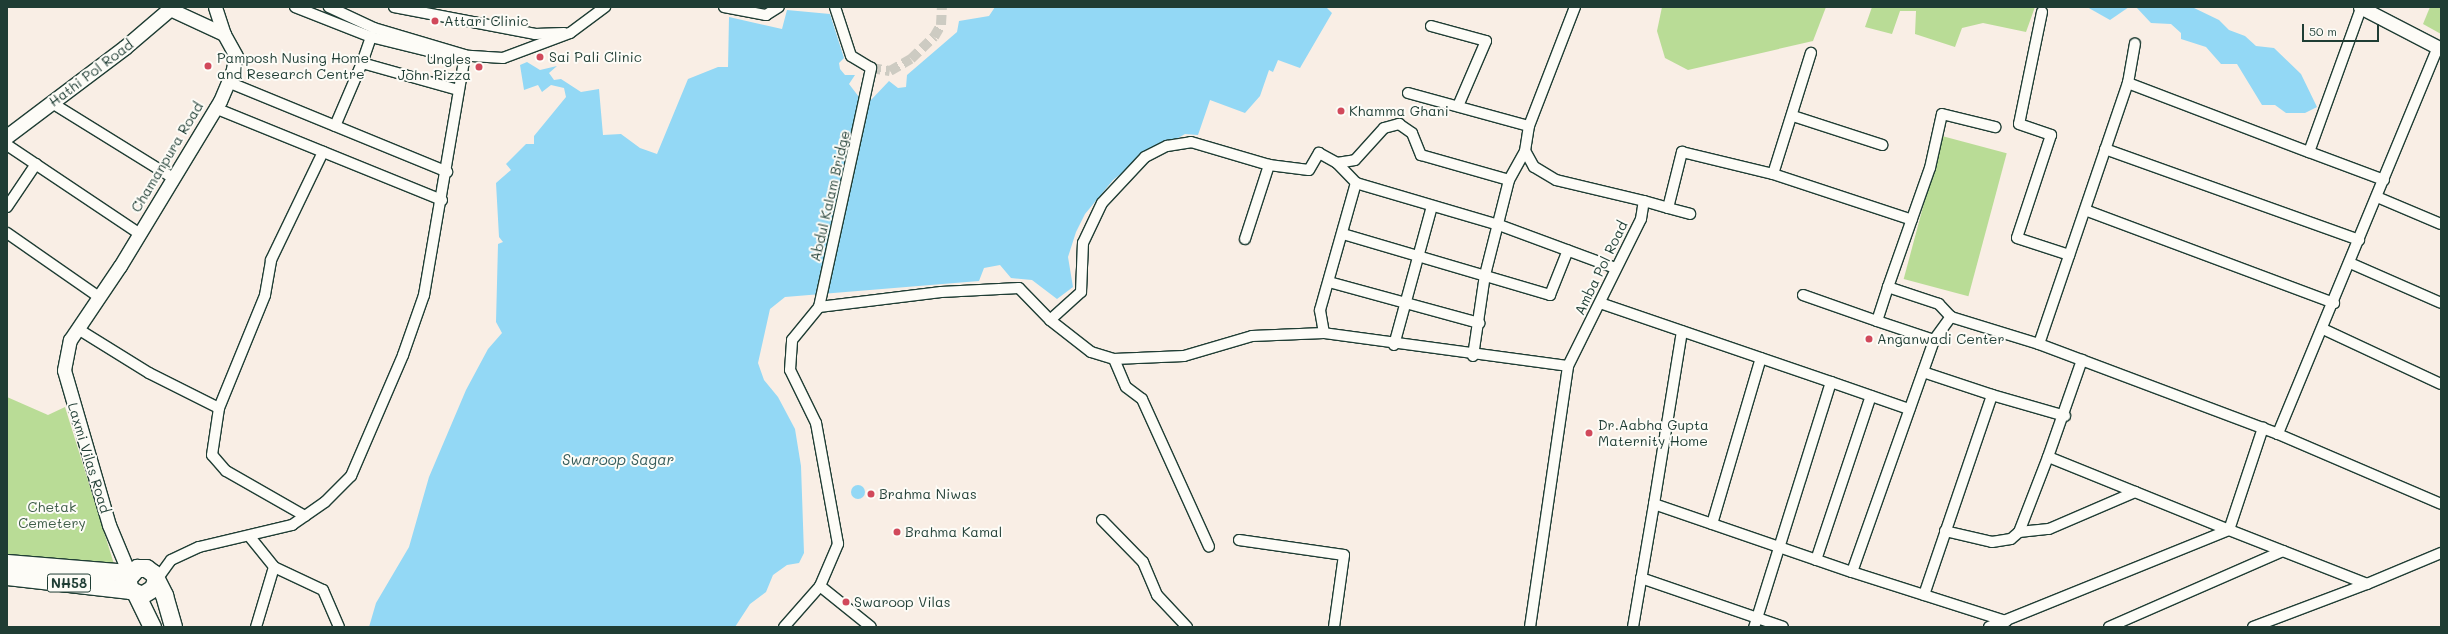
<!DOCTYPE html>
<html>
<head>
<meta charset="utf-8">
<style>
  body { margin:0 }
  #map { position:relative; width:2448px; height:634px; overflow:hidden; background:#f9eee5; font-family:Mali,sans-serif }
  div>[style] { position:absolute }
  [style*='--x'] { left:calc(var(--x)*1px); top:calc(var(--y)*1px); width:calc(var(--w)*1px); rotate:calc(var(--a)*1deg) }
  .green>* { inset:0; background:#b9dc96; transform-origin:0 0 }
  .water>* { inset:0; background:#93d8f5 }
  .round { border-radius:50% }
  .minor-tunnel>* { height:10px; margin-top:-5px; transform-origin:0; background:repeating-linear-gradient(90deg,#cdcbc2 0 10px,transparent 0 15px) }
  .roads { filter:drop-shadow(1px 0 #1f3d34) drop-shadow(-1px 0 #1f3d34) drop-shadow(0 1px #1f3d34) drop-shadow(0 -1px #1f3d34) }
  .minor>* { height:10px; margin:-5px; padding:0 5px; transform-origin:5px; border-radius:5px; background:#fdfcf7 }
  .tertiary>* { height:13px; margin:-6.5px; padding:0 6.5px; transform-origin:6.5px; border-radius:6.5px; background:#fdfcf7 }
  .secondary>* { height:14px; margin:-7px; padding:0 7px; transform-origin:7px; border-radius:7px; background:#fdfcf7 }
  .trunk>* { height:17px; margin:-8.5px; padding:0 8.5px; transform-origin:8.5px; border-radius:8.5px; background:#fdfcf7 }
  .dots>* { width:11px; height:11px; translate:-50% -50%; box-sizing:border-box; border:2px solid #fdfcf7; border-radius:50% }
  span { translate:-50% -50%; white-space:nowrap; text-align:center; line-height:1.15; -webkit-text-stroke:4px #fdfcf7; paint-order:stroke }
  .shield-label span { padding:1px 3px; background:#fdfcf7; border:1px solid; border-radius:3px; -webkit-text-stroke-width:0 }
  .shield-label { font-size:13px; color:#1f3d34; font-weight:700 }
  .poi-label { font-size:14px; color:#1f3d34 }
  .left { translate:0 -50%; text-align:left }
  .right { translate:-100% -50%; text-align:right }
  .street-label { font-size:14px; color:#1f3d34 }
  .park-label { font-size:14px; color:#3e5d48 }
  .water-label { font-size:15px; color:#365c5b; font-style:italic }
  .frame { position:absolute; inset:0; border:8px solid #1f3d34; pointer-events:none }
  .scale { position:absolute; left:2302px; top:24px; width:77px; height:18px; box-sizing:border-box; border:2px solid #1f3d34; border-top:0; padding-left:5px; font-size:12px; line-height:14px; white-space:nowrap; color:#1f3d34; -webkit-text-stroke:3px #fdfcf7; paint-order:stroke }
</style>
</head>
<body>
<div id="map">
  <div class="green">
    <i style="clip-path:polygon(1662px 7px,1826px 7px,1813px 41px,1688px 70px,1665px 58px,1657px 31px)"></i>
    <i style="clip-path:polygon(1872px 7px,2035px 7px,2026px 32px,1983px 23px,1962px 28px,1955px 47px,1915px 34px,1916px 11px,1900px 11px,1892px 34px,1865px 27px)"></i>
    <i style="clip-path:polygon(2430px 7px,2441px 7px,2441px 34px,2423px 24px)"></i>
    <i style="left:1942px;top:136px;width:67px;height:148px;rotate:15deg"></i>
    <i style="clip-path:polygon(7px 397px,48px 415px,65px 407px,114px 564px,7px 556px)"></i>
  </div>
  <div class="water">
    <i style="clip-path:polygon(995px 7px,1326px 7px,1332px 13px,1300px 68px,1278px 60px,1273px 72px,1269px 70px,1260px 96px,1245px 113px,1210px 100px,1198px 135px,1185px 134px,1137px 161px,1113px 180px,1085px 214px,1076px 232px,1068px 257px,1073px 287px,1057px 299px,1032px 280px,1011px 278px,1000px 265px,984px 268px,979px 281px,785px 297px,770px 309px,758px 363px,764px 380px,778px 397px,795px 429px,801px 466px,804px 553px,799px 563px,787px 565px,773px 575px,766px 592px,750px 604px,735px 627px,369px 627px,376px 603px,409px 547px,429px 477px,466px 390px,488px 349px,502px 333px,496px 322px,498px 244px,503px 242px,499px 237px,496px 183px,511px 170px,506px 164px,526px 144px,534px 144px,534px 136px,566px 97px,564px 88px,551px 85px,542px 92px,538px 85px,524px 90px,520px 65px,527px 62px,540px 70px,557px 66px,549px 73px,554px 80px,561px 79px,581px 92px,599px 89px,603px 135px,621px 134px,640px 148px,657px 154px,688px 79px,718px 67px,728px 67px,729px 17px,782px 29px,787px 10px,830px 14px,844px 58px,839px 63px,840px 69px,845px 75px,855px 75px,849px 84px,859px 97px,871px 100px,889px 81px,898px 88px,906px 87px,907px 75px,957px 32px,959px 21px,989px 16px)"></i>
    <i style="clip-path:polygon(2087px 7px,2129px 7px,2110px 20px)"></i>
    <i style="clip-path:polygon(2136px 7px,2192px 7px,2219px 20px,2229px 30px,2245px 36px,2256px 46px,2274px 48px,2301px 74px,2317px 107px,2305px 113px,2286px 113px,2275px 105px,2262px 105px,2237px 64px,2221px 64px,2206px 47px,2181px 39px,2181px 33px,2171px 24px,2151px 23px)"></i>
    <i class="round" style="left:851px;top:485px;width:14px;height:14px"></i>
  </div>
  <div class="minor-tunnel">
    <i style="--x:871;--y:68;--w:19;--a:9"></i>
    <i style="--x:890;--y:71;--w:24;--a:-30"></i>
    <i style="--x:911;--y:59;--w:32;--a:-44"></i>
    <i style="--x:934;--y:37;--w:14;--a:-60"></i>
    <i style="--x:941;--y:25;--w:18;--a:-87"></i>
  </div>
  <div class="roads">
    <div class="minor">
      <i style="--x:295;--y:7;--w:82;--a:21.5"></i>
      <i style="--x:371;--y:37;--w:72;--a:13.7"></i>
      <i style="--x:441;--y:54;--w:62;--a:3.7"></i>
      <i style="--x:503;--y:58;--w:72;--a:-20.5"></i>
      <i style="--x:570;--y:33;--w:44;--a:-36.6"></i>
      <i style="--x:394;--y:7;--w:144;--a:10.8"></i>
      <i style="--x:535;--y:34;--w:29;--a:-2"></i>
      <i style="--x:724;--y:7;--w:43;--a:10.8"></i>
      <i style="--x:766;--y:15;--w:15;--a:-32"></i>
      <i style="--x:2042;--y:12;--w:114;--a:101.6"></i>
      <i style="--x:2019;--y:124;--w:34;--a:19"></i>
      <i style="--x:2051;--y:135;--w:108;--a:108.3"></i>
      <i style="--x:2017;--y:238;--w:55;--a:18.1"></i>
      <i style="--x:1431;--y:26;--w:57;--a:15.3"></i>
      <i style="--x:1486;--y:41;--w:71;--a:113.3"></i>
      <i style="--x:2438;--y:47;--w:419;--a:112.5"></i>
      <i style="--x:2278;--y:434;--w:177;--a:23.2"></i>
      <i style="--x:362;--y:63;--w:28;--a:-71"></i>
      <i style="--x:228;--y:82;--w:237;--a:22.3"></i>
      <i style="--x:2128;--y:83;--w:40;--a:-80"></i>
      <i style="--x:1408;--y:93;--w:125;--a:15.3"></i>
      <i style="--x:52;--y:103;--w:142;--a:31.8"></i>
      <i style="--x:215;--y:108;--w:245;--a:22.1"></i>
      <i style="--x:1793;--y:116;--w:94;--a:18"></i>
      <i style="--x:335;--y:126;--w:69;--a:-66.8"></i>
      <i style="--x:362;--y:63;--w:100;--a:15.7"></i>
      <i style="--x:7;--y:145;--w:160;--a:33.8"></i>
      <i style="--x:2105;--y:149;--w:270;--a:19.7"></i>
      <i style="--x:2309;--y:152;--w:80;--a:20.5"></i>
      <i style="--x:1337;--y:163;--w:18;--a:-9"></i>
      <i style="--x:1355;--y:160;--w:43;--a:-47.8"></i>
      <i style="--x:1384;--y:128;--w:16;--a:-15"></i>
      <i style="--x:1399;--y:124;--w:16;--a:35"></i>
      <i style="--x:1412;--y:133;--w:24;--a:68"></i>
      <i style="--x:1421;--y:155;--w:91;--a:15.9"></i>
      <i style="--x:1773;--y:174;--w:127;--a:-72.6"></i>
      <i style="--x:2377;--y:197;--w:69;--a:22.9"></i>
      <i style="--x:1644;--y:201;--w:25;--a:16"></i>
      <i style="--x:1668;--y:208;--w:58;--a:-76"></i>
      <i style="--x:1682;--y:152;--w:94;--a:13.6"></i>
      <i style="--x:1773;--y:174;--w:146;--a:18.3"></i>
      <i style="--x:7;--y:207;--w:52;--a:-56"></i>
      <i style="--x:1668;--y:208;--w:23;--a:15"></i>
      <i style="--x:2085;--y:210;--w:266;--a:20.5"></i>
      <i style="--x:7;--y:233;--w:112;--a:34.8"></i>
      <i style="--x:1343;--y:234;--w:216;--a:16.4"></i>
      <i style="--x:1550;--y:295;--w:48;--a:-68.2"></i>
      <i style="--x:1245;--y:239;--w:78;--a:-72"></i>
      <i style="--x:2350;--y:263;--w:99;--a:23.7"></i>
      <i style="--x:1329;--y:282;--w:156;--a:15.3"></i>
      <i style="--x:1803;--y:295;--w:78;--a:19.4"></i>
      <i style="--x:1877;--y:321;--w:36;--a:-72"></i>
      <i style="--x:1600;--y:303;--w:244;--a:18.9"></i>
      <i style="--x:1831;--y:382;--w:257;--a:107.4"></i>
      <i style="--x:819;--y:307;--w:245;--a:-77.7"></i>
      <i style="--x:871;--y:68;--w:23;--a:-149"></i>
      <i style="--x:851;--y:56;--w:52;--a:-108.1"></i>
      <i style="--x:1951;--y:317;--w:18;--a:-133"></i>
      <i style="--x:1939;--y:304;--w:54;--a:-161.6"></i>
      <i style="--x:1888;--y:287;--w:126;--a:-70.6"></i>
      <i style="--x:1930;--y:168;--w:55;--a:-77.5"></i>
      <i style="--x:1942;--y:114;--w:55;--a:13.8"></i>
      <i style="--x:1050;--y:320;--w:42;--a:-42.1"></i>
      <i style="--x:1081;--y:292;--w:49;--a:-87.7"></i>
      <i style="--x:1083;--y:243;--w:44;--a:-64.6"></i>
      <i style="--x:1102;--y:203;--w:63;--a:-46.9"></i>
      <i style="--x:1145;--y:157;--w:25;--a:-27"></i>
      <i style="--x:1167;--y:146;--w:24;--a:-9"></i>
      <i style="--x:1191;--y:142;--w:81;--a:16.4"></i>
      <i style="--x:1269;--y:165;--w:40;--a:7.1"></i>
      <i style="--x:1309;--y:170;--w:20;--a:-60"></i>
      <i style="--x:1319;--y:153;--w:21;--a:29"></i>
      <i style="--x:1337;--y:163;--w:28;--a:46"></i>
      <i style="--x:1877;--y:321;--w:60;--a:18.4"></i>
      <i style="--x:78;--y:329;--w:84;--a:31.8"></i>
      <i style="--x:149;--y:373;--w:78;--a:26.6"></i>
      <i style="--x:2323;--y:329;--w:130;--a:25"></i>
      <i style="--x:1324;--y:333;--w:23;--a:-100"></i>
      <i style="--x:1320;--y:310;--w:132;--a:-74.2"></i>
      <i style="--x:1356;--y:183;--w:149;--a:16.4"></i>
      <i style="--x:1499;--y:225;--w:124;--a:20.3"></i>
      <i style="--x:2039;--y:344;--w:276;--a:-71.2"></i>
      <i style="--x:2128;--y:83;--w:194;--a:20.9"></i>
      <i style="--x:2309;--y:152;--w:153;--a:-70.1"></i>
      <i style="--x:1394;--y:345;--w:144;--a:-74.7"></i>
      <i style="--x:1473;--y:356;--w:82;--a:-81.6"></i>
      <i style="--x:1485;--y:275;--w:98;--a:-75.8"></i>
      <i style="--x:1509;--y:180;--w:33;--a:-61"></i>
      <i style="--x:1114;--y:359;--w:30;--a:67"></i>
      <i style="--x:1126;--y:387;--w:20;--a:37"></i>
      <i style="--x:1142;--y:399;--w:162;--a:65.6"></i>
      <i style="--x:1923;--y:372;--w:73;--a:18.4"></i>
      <i style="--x:1831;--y:382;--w:83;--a:19.1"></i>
      <i style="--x:2048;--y:457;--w:80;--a:111.1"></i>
      <i style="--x:2019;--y:532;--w:30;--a:-6"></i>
      <i style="--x:2049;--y:529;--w:94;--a:-23.3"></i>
      <i style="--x:1654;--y:504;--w:175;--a:-80.8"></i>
      <i style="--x:305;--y:516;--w:91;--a:-150.3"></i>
      <i style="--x:226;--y:471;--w:21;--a:-131"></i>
      <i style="--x:212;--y:455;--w:48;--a:-81.5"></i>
      <i style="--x:219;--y:408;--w:122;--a:-67.8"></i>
      <i style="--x:265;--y:295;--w:36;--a:-80"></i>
      <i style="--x:271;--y:260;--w:120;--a:-64.3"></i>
      <i style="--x:1102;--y:520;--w:59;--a:45.7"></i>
      <i style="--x:1143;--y:562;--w:36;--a:67"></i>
      <i style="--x:1157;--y:595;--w:44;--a:46.8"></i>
      <i style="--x:1712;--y:524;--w:173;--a:-73.6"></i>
      <i style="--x:1945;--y:531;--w:48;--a:13.2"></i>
      <i style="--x:1992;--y:542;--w:19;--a:-9"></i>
      <i style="--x:2011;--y:539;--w:11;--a:-41"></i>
      <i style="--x:250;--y:537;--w:38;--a:51"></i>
      <i style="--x:274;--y:567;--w:63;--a:106.7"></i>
      <i style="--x:1239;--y:540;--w:106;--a:8.1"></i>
      <i style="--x:1344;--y:555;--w:73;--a:97.9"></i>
      <i style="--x:1816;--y:560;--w:173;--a:-71.5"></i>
      <i style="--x:274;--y:567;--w:54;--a:25.1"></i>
      <i style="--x:323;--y:590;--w:40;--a:66.6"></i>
      <i style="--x:1852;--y:572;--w:162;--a:17.7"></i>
      <i style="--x:1641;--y:578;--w:150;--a:19"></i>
      <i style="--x:155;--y:582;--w:27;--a:-54"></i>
      <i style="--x:171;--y:560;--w:31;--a:-25"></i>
      <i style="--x:199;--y:547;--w:96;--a:-13.3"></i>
      <i style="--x:292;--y:525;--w:40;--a:-34.9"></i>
      <i style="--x:325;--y:502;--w:37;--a:-45"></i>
      <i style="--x:351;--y:476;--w:132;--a:-66.7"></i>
      <i style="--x:403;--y:355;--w:64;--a:-70.7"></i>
      <i style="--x:424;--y:295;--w:243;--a:-80.3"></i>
      <i style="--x:465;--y:55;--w:95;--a:-163.5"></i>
      <i style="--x:374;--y:28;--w:50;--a:-155"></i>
      <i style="--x:2367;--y:584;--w:80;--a:-22.7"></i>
      <i style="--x:820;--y:586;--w:65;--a:38.8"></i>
      <i style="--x:1924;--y:595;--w:211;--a:-71.2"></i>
      <i style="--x:1992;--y:395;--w:76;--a:16"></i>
      <i style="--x:784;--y:627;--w:55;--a:-48.7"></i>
      <i style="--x:820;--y:586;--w:46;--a:-66.8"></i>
      <i style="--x:838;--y:544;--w:123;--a:-100.3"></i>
      <i style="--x:816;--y:423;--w:59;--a:-116.1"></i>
      <i style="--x:790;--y:370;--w:30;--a:-86"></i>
      <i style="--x:792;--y:340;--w:43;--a:-50.7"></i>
      <i style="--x:819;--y:307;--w:123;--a:-7"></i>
      <i style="--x:941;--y:292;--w:78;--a:-2.9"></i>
      <i style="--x:1019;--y:288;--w:45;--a:45.9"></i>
      <i style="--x:1050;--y:320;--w:52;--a:38"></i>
      <i style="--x:1091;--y:352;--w:24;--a:17"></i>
      <i style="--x:1114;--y:359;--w:70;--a:-2.5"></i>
      <i style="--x:1184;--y:356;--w:71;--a:-16.4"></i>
      <i style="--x:1252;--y:336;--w:72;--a:-2.4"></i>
      <i style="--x:1324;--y:333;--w:246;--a:7.7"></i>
      <i style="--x:1530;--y:627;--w:264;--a:-81.7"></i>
      <i style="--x:1568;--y:366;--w:164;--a:-63.6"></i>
      <i style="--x:1641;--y:219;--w:18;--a:-81"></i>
      <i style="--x:1644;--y:201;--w:90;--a:-166.6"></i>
      <i style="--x:1556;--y:180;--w:26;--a:-149"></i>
      <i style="--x:1534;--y:167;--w:18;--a:-119"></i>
      <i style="--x:1525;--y:151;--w:25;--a:-81"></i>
      <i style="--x:1529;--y:126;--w:128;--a:-68.9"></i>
      <i style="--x:1633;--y:627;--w:125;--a:-80.3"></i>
      <i style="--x:1654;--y:504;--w:209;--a:19"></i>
      <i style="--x:1852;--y:572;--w:246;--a:-70.5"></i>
      <i style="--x:1934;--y:340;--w:29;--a:-54"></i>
      <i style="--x:1951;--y:317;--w:92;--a:17.1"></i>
      <i style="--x:2039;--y:344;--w:255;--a:20.6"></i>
      <i style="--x:1989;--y:627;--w:259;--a:-22"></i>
      <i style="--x:2229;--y:530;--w:195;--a:-158"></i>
      <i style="--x:2048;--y:457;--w:103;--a:-70.7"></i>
      <i style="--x:2109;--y:627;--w:190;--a:-23.6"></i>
      <i style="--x:2253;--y:627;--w:122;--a:-20.7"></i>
      <i style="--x:2367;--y:584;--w:148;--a:-158.6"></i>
      <i style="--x:2229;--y:530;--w:108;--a:-71.6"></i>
    </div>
    <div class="tertiary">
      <i style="--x:215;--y:7;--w:28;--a:72"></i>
      <i style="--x:2360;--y:7;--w:91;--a:27.4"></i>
      <i style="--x:129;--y:573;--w:52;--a:-112.6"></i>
      <i style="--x:109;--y:525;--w:161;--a:-106.2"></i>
      <i style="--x:64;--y:370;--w:31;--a:-79"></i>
      <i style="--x:70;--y:340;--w:89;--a:-56"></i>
      <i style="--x:120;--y:266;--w:193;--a:-58.8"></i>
      <i style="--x:220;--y:101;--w:30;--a:-67"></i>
      <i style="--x:232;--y:73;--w:17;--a:-77"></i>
      <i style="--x:236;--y:56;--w:25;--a:-119"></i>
      <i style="--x:224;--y:34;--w:60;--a:-155.2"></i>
    </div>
    <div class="secondary">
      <i style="--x:7;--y:137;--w:148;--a:-37"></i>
      <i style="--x:125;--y:48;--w:63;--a:-40.5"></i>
    </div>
    <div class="trunk">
      <i style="--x:7;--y:563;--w:122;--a:4.7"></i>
      <i style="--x:7;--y:576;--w:124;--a:6.5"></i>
      <i style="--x:155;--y:582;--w:6;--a:108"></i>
      <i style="--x:153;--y:588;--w:13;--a:148"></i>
      <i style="--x:142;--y:595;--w:13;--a:-157"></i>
      <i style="--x:130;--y:590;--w:11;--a:-105"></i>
      <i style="--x:127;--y:579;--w:15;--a:-48"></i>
      <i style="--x:137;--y:568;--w:9;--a:0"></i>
      <i style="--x:146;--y:568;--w:9;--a:36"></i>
      <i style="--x:153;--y:573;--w:25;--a:63"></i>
      <i style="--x:164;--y:595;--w:33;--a:74"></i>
      <i style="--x:136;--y:594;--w:37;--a:64"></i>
    </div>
  </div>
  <div class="dots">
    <i style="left:435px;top:21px;background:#d1495b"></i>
    <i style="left:540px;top:57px;background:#d1495b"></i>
    <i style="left:208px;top:66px;background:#d1495b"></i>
    <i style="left:479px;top:67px;background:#d1495b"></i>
    <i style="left:1341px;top:111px;background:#d1495b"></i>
    <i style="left:1869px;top:339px;background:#d1495b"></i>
    <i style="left:1589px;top:433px;background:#d1495b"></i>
    <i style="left:871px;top:494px;background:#d1495b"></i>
    <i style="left:897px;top:532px;background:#d1495b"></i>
    <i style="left:846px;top:602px;background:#d1495b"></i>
  </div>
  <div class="shield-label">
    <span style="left:69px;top:583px">NH58</span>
  </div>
  <div class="poi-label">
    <span class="left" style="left:444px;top:21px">Attari Clinic</span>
    <span class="left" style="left:549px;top:57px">Sai Pali Clinic</span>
    <span class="left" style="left:217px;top:66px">Pamposh Nusing Home<br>and Research Centre</span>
    <span class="right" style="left:471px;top:67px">Ungles<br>John Pizza</span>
    <span class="left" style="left:1349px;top:111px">Khamma Ghani</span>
    <span class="left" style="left:1877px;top:339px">Anganwadi Center</span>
    <span class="left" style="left:1598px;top:433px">Dr.Aabha Gupta<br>Maternity Home</span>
    <span class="left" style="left:879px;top:494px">Brahma Niwas</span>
    <span class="left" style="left:905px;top:532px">Brahma Kamal</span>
    <span class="left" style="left:854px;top:602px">Swaroop Vilas</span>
  </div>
  <div class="street-label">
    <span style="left:91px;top:73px;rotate:-37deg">Hathi Pol Road</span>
    <span style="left:167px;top:157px;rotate:-59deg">Chamanpura Road</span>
    <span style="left:830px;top:196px;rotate:-77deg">Abdul Kalam Bridge</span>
    <span style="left:1601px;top:268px;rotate:-64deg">Amba Pol Road</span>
    <span style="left:89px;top:458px;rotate:73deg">Laxmi Vilas Road</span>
  </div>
  <div class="park-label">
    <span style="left:52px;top:515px">Chetak<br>Cemetery</span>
  </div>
  <div class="water-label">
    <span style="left:618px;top:460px">Swaroop Sagar</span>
  </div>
  <div class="frame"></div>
  <div class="scale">50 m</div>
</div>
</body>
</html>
